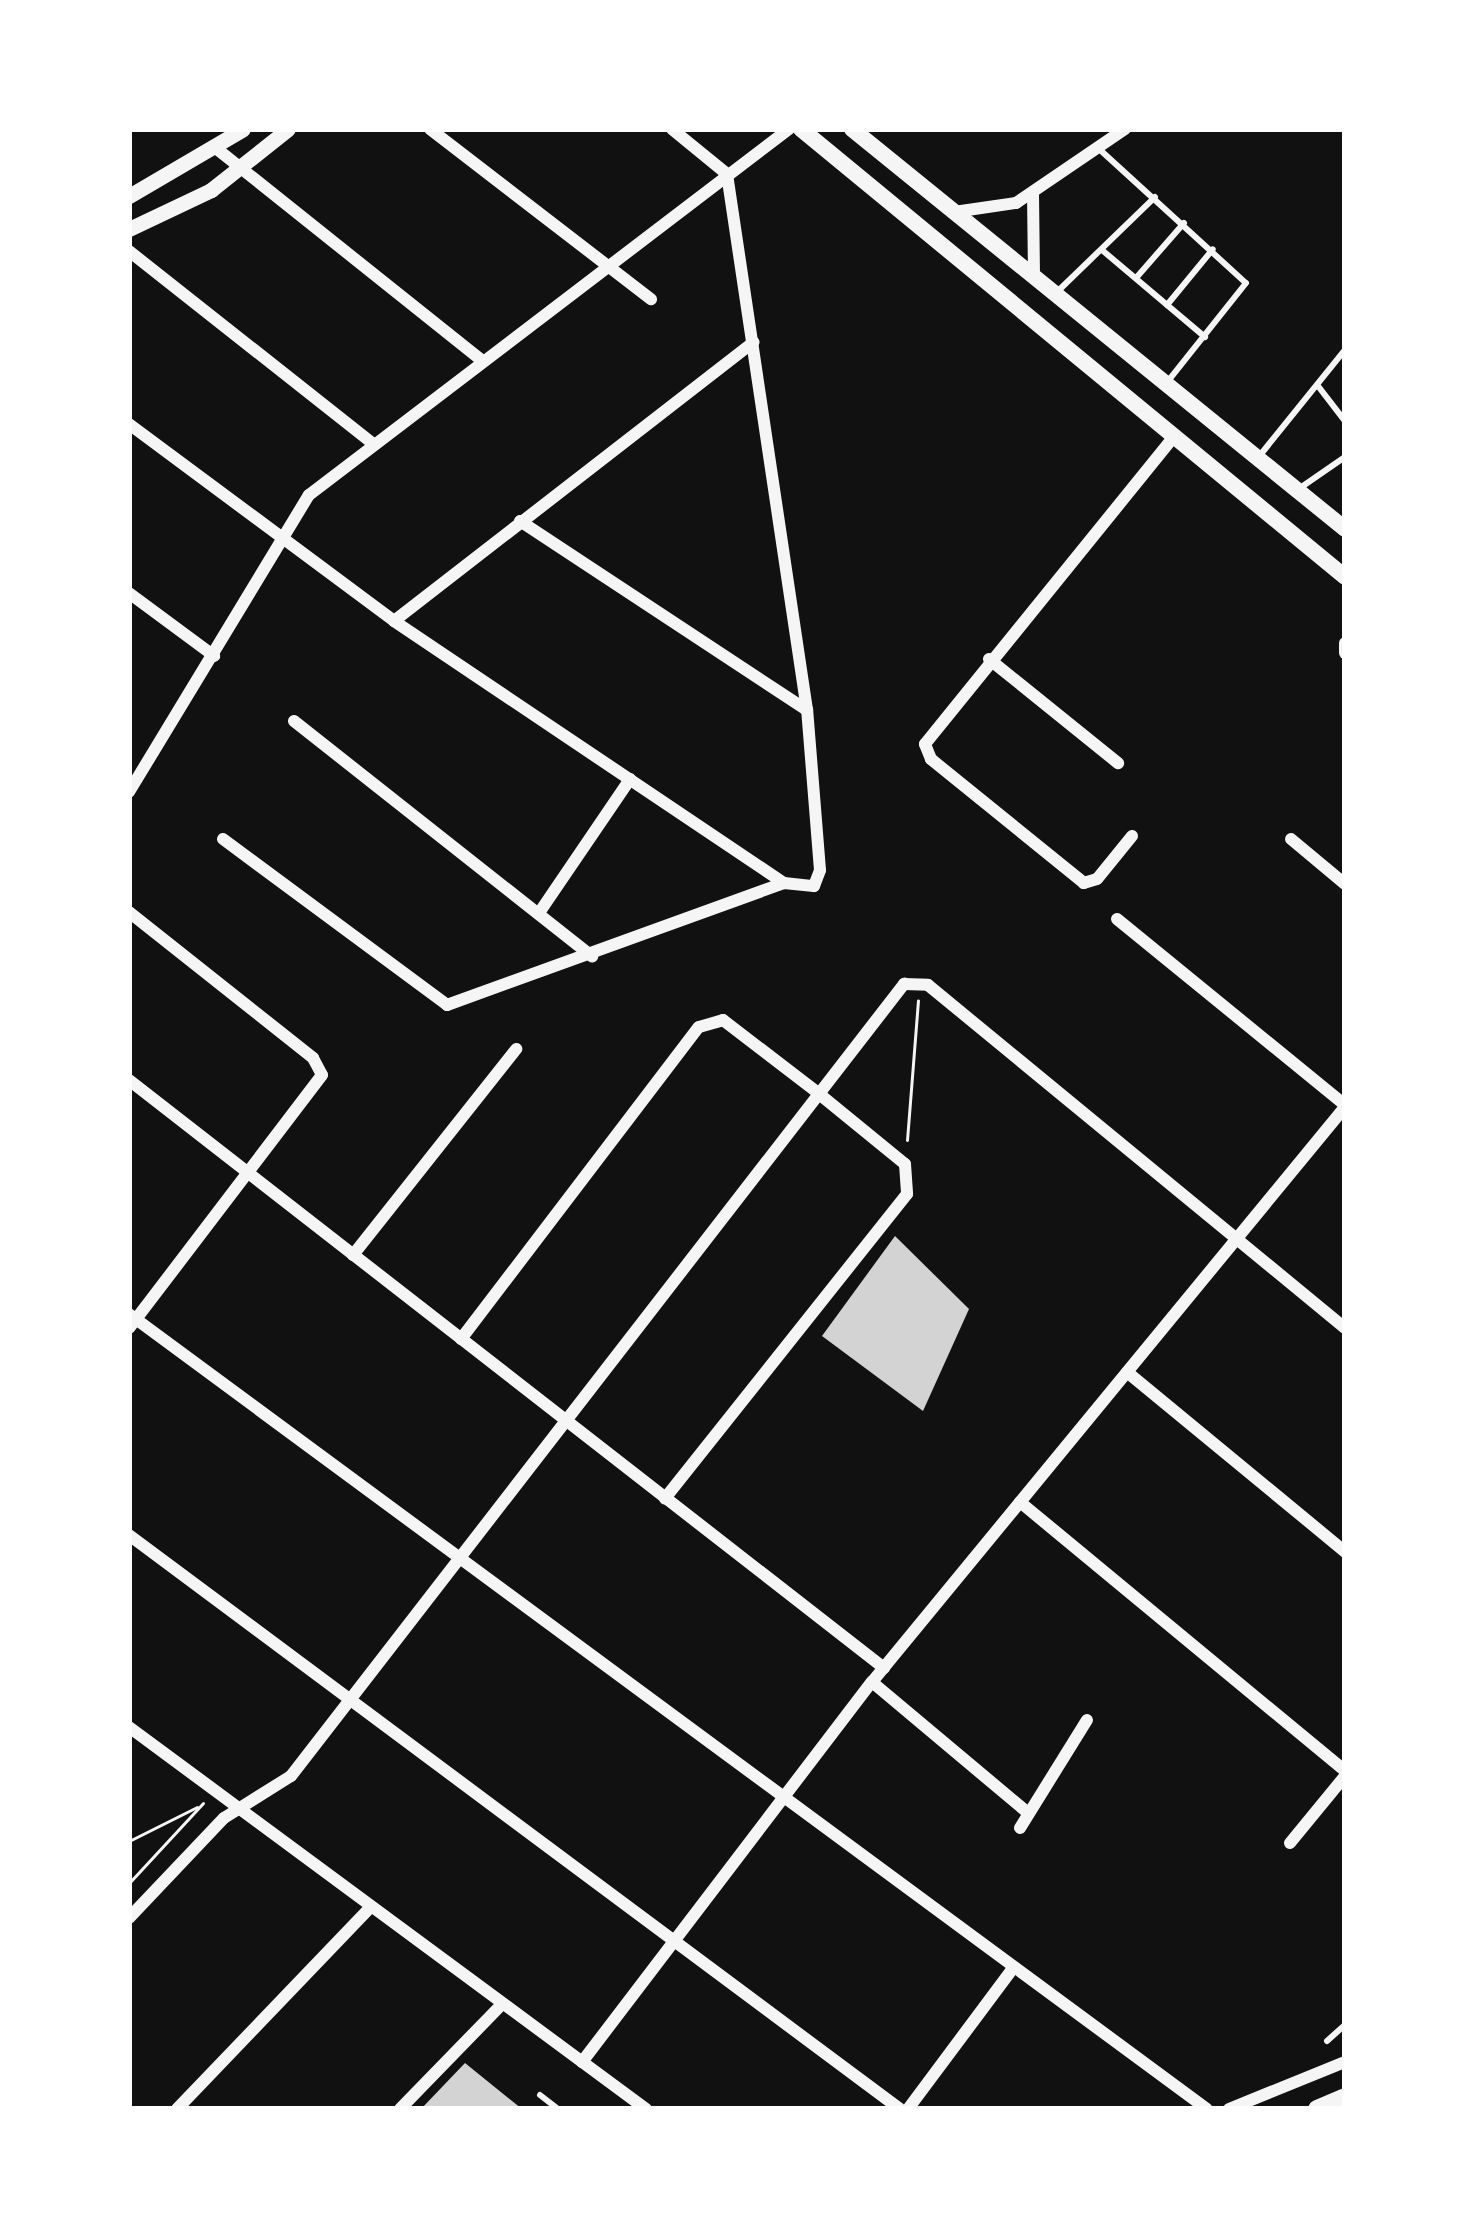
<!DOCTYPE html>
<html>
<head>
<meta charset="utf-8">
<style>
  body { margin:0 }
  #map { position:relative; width:1474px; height:2238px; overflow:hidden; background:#111; font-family:"IBM Plex Serif",serif }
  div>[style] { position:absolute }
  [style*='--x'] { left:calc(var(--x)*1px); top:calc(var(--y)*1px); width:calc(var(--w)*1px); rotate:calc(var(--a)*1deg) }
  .building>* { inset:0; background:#d3d3d3 }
  .path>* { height:3px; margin:-1.5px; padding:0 1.5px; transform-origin:1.5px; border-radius:1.5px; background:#f5f5f5 }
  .service>* { height:6px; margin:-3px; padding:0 3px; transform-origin:3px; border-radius:3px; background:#f5f5f5 }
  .minor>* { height:12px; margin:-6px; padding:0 6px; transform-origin:6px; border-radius:6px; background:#f5f5f5 }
  .tertiary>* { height:15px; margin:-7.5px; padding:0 7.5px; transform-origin:7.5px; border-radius:7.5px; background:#f5f5f5 }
  .secondary>* { height:16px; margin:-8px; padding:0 8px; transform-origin:8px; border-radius:8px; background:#f5f5f5 }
  .primary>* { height:18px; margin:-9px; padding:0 9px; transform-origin:9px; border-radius:9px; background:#f5f5f5 }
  span { translate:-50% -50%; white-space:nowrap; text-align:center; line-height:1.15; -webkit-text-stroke:12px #fff; paint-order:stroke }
  .frame { position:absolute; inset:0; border:132px solid #fff; pointer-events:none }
</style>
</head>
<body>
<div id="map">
  <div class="building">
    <i style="clip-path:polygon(895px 1236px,969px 1309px,923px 1411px,822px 1336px)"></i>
    <i style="clip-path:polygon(465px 2063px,507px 2097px,522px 2109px,421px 2109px)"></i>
  </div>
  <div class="path">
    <i style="--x:907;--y:1140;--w:140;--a:-85.5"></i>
    <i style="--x:129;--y:1841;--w:76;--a:-26.6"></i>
    <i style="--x:129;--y:1883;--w:109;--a:-47.2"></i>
  </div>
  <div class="service">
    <i style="--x:1098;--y:148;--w:200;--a:42.4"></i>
    <i style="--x:1246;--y:283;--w:125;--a:128.5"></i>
    <i style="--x:1102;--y:250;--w:135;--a:40.2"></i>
    <i style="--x:1136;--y:278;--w:73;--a:-48.9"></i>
    <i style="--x:1058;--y:291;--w:135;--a:-44.1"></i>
    <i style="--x:1167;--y:305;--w:72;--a:-50.6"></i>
    <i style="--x:1318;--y:386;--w:44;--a:52.4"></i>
    <i style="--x:1261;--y:454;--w:134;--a:-51.1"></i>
    <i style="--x:1300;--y:488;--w:55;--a:-34.6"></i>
    <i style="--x:1327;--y:2041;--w:24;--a:-42"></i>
    <i style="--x:540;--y:2095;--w:23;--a:38"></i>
  </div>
  <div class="minor">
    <i style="--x:430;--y:129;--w:279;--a:37.6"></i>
    <i style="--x:217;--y:149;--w:337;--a:38.6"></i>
    <i style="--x:1033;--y:194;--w:82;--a:89.3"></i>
    <i style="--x:954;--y:212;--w:63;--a:-8.3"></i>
    <i style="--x:1016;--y:203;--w:132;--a:-34.2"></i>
    <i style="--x:129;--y:251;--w:310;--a:38.3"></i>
    <i style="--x:129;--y:424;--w:330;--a:36.6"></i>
    <i style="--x:394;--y:621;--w:470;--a:33.9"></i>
    <i style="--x:784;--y:883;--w:30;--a:6"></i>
    <i style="--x:814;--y:886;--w:17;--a:-69"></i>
    <i style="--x:820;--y:870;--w:161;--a:-94.6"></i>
    <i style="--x:807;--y:710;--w:542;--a:-98.49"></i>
    <i style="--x:727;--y:174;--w:71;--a:-140.7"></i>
    <i style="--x:520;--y:521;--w:344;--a:33.4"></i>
    <i style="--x:129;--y:593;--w:106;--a:36.5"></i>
    <i style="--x:394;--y:621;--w:455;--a:-37.8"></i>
    <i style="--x:1345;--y:643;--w:10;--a:90"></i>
    <i style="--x:989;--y:659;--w:166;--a:38.9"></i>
    <i style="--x:294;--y:721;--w:380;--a:38.3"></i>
    <i style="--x:129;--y:792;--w:347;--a:-58.8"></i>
    <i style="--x:309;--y:495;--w:604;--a:-37.33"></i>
    <i style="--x:1132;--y:836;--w:55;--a:129.1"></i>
    <i style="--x:1097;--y:879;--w:14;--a:163"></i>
    <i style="--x:1084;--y:883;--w:197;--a:-141"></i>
    <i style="--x:931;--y:759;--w:16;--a:-112"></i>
    <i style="--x:925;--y:744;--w:395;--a:-51"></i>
    <i style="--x:223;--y:839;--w:279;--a:36.5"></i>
    <i style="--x:447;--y:1005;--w:358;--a:-19.9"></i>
    <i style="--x:1291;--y:839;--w:70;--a:39.8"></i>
    <i style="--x:129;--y:912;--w:235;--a:38.4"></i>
    <i style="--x:313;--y:1058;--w:19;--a:62"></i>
    <i style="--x:322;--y:1075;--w:318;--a:127.3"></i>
    <i style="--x:539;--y:913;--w:162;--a:-55.8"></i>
    <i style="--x:1117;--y:919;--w:294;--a:39.2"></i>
    <i style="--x:129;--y:1080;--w:957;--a:37.91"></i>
    <i style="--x:353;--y:1255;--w:263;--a:-51.6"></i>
    <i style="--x:129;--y:1314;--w:1339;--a:36.41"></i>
    <i style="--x:461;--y:1339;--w:392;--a:-52.7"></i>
    <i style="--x:699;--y:1027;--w:25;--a:-16"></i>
    <i style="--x:723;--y:1020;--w:120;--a:37.5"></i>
    <i style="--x:818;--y:1093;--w:112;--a:39.2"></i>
    <i style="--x:905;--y:1164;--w:30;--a:86"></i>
    <i style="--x:907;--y:1194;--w:389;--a:128.5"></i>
    <i style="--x:1127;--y:1372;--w:283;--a:39.5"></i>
    <i style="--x:1020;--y:1502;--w:422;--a:39.6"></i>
    <i style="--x:129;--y:1535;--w:961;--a:36.67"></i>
    <i style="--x:872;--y:1682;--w:201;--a:40"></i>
    <i style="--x:129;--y:1727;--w:643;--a:36.46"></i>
    <i style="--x:1020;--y:1828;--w:127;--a:-58.2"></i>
    <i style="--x:1290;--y:1843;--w:87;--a:-50.6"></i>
    <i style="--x:129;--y:1918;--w:138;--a:-46.5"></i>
    <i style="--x:224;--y:1818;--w:79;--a:-32.1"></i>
    <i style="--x:291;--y:1776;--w:1002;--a:-52.26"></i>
    <i style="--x:904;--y:984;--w:24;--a:2"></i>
    <i style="--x:928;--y:985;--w:540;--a:39.44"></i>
    <i style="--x:582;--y:2062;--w:478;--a:-52.7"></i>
    <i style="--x:872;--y:1682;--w:745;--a:-50.56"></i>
    <i style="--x:177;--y:2109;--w:280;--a:-46.2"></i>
    <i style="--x:400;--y:2109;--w:146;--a:-45.8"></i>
    <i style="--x:908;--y:2109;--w:172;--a:-53.3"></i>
    <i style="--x:1229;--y:2109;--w:125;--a:-22.1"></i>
  </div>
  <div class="tertiary">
    <i style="--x:129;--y:196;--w:132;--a:-30.4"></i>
    <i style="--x:129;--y:229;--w:91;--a:-25.4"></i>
    <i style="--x:211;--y:190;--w:98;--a:-38.4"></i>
  </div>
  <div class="secondary">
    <i style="--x:801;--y:129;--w:705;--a:39.47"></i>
    <i style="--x:852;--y:129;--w:635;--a:39.05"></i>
  </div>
  <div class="primary">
    <i style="--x:1317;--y:2109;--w:30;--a:-23"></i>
  </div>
  <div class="frame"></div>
</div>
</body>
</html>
